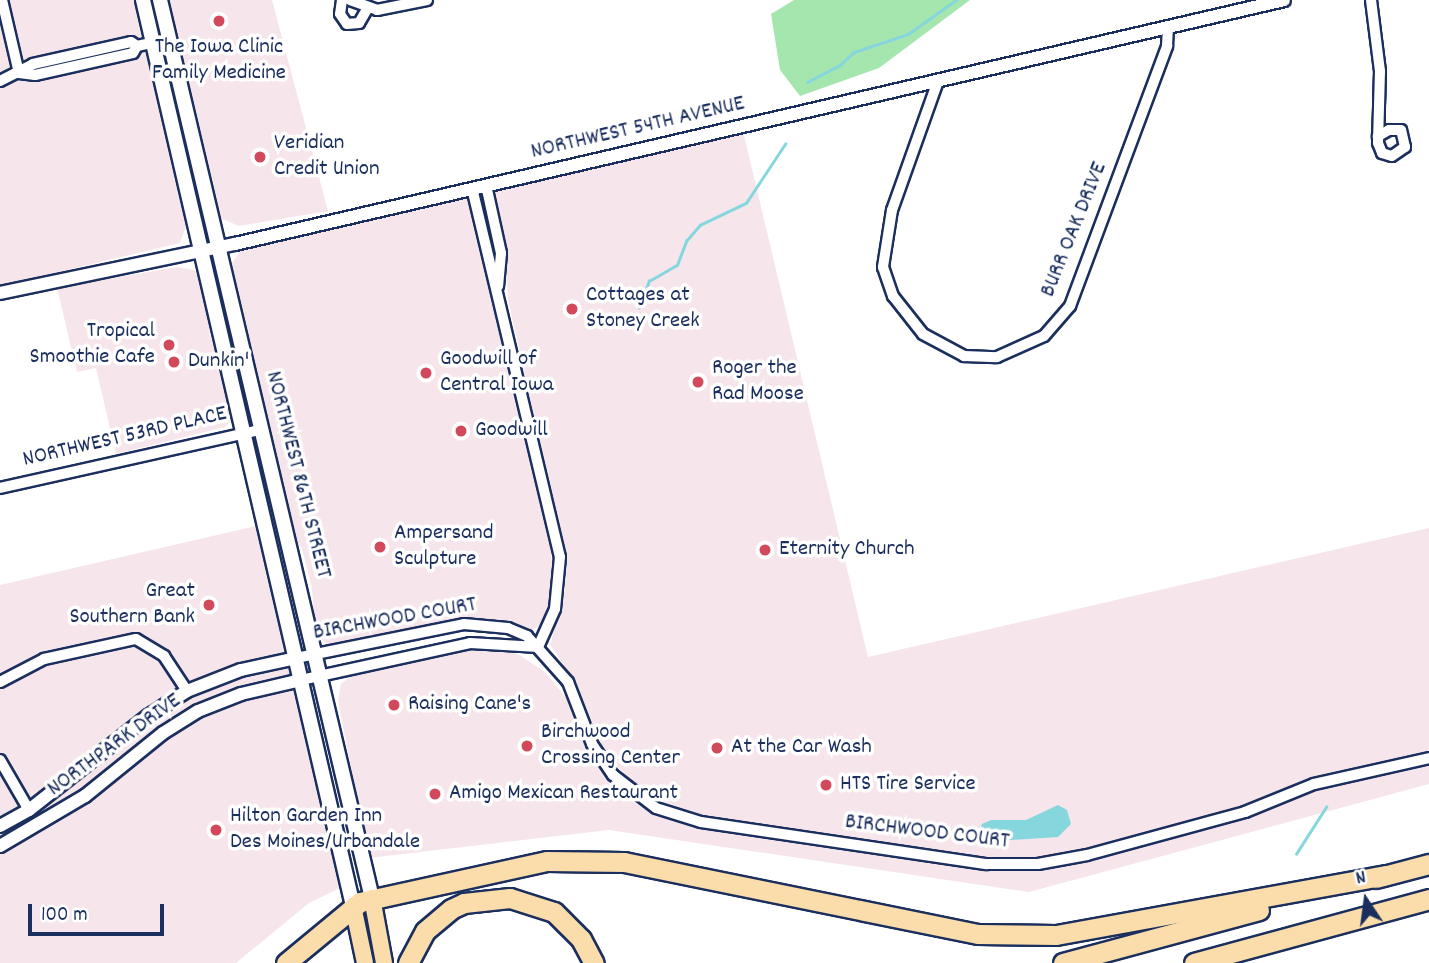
<!DOCTYPE html>
<html>
<head>
<meta charset="utf-8">
<style>
  body { margin:0 }
  #map { position:relative; width:1429px; height:963px; overflow:hidden; background:#fff; font-family:Dekko,sans-serif }
  div>[style] { position:absolute }
  [style*='--x'] { left:calc(var(--x)*1px); top:calc(var(--y)*1px); width:calc(var(--w)*1px); rotate:calc(var(--a)*1deg) }
  .built>* { inset:0; background:#f6e6ec }
  .green>* { inset:0; background:#a5e6af }
  .water>* { inset:0; background:#85d6dd }
  .stream>* { height:2.5px; margin:-1.25px; padding:0 1.25px; transform-origin:1.25px; border-radius:1.25px; background:#85d6dd }
  .roads { filter:drop-shadow(2px 0 #1b2f5e) drop-shadow(-2px 0 #1b2f5e) drop-shadow(0 2px #1b2f5e) drop-shadow(0 -2px #1b2f5e) }
  .minor>* { height:10px; margin:-5px; padding:0 5px; transform-origin:5px; border-radius:5px; background:#fff }
  .tertiary>* { height:12px; margin:-6px; padding:0 6px; transform-origin:6px; border-radius:6px; background:#fff }
  .secondary>* { height:14px; margin:-7px; padding:0 7px; transform-origin:7px; border-radius:7px; background:#fff }
  .primary>* { height:16px; margin:-8px; padding:0 8px; transform-origin:8px; border-radius:8px; background:#faddab }
  .motorway>* { height:19px; margin:-9.5px; padding:0 9.5px; transform-origin:9.5px; border-radius:9.5px; background:#faddab }
  .dots>* { width:19px; height:19px; translate:-50% -50%; box-sizing:border-box; border:4px solid #fff; border-radius:50% }
  span { translate:-50% -50%; white-space:nowrap; text-align:center; line-height:1.15; -webkit-text-stroke:7px #fff; paint-order:stroke }
  .poi-label { font-size:23px; color:#1b2f5e }
  .left { translate:0 -50%; text-align:left }
  .right { translate:-100% -50%; text-align:right }
  .street-label { font-size:23px; color:#1b2f5e }
  .north { position:absolute; left:1331px; top:865px; width:70px; height:70px; -webkit-text-stroke:5px #fff; paint-order:stroke; rotate:347deg; font-size:19px; font-weight:700; line-height:28px; text-align:center; color:#1b2f5e }
  .north::after { content:''; display:block; margin:auto; width:24px; height:32px; background:#1b2f5e; clip-path:polygon(50% 0,100% 100%,50% 72%,0 100%) }
  .scale { position:absolute; left:28px; top:904px; width:136px; height:32px; box-sizing:border-box; border:4px solid #1b2f5e; border-top:0; padding-left:9px; font-size:21px; line-height:24px; white-space:nowrap; color:#1b2f5e; -webkit-text-stroke:5px #fff; paint-order:stroke }
</style>
</head>
<body>
<div id="map">
  <div class="built">
    <i style="clip-path:polygon(0 0,137px 0,188px 221px,180px 243px,0 286px)"></i>
    <i style="clip-path:polygon(166px 0,272px 0,328px 211px,239px 226px,220px 218px)"></i>
    <i style="clip-path:polygon(743px 131px,868px 657px,1429px 528px,1429px 784px,1029px 892px,609px 830px,369px 858px,338px 701px,341px 684px,351px 676px,476px 647px,518px 654px,545px 672px,567px 699px,583px 741px,605px 776px,636px 803px,660px 817px,701px 829px,916px 861px,912px 847px,699px 816px,647px 795px,607px 757px,576px 683px,550px 645px,565px 590px,565px 553px,508px 300px,505px 254px,493px 194px,496px 188px)"></i>
    <i style="clip-path:polygon(467px 197px,550px 544px,553px 574px,549px 604px,540px 626px,532px 630px,504px 621px,469px 619px,331px 647px,322px 640px,315px 623px,312px 589px,302px 548px,295px 541px,236px 298px,232px 263px,243px 248px)"></i>
    <i style="clip-path:polygon(177px 267px,194px 270px,201px 279px,210px 335px,234px 418px,225px 427px,116px 454px,96px 368px,77px 372px,57px 288px)"></i>
    <i style="clip-path:polygon(265px 524px,348px 884px,309px 903px,236px 963px,0 963px,0 585px)"></i>
  </div>
  <div class="green">
    <i style="clip-path:polygon(794px 0,970px 0,879px 68px,800px 96px,780px 70px,771px 14px)"></i>
  </div>
  <div class="water">
    <i style="clip-path:polygon(1058px 805px,1067px 810px,1071px 824px,1058px 837px,995px 841px,979px 832px,982px 824px,991px 820px,1026px 820px)"></i>
  </div>
  <div class="stream">
    <i style="--x:807;--y:82;--w:37;--a:-27"></i>
    <i style="--x:840;--y:65;--w:19;--a:-43"></i>
    <i style="--x:854;--y:52;--w:57;--a:-18.4"></i>
    <i style="--x:908;--y:34;--w:59;--a:-35.3"></i>
    <i style="--x:639;--y:308;--w:29;--a:-70"></i>
    <i style="--x:649;--y:281;--w:32;--a:-30"></i>
    <i style="--x:677;--y:265;--w:26;--a:-69"></i>
    <i style="--x:686;--y:241;--w:21;--a:-49"></i>
    <i style="--x:700;--y:225;--w:51;--a:-25.6"></i>
    <i style="--x:746;--y:203;--w:71;--a:-56.5"></i>
    <i style="--x:1296;--y:854;--w:56;--a:-57.4"></i>
  </div>
  <div class="roads">
    <div class="minor">
      <i style="--x:2;--y:0;--w:75;--a:76.9"></i>
      <i style="--x:342;--y:0;--w:14;--a:98"></i>
      <i style="--x:340;--y:14;--w:12;--a:55"></i>
      <i style="--x:347;--y:24;--w:12;--a:-5"></i>
      <i style="--x:359;--y:23;--w:16;--a:-60"></i>
      <i style="--x:350;--y:0;--w:29;--a:20"></i>
      <i style="--x:377;--y:10;--w:51;--a:-11.3"></i>
      <i style="--x:1371;--y:0;--w:72;--a:82.8"></i>
      <i style="--x:1380;--y:71;--w:72;--a:91.6"></i>
      <i style="--x:1378;--y:143;--w:11;--a:68"></i>
      <i style="--x:1382;--y:153;--w:10;--a:17"></i>
      <i style="--x:1392;--y:156;--w:16;--a:-35"></i>
      <i style="--x:1405;--y:147;--w:17;--a:-103"></i>
      <i style="--x:1401;--y:130;--w:12;--a:180"></i>
      <i style="--x:1389;--y:130;--w:13;--a:151"></i>
      <i style="--x:19;--y:73;--w:16;--a:7"></i>
      <i style="--x:35;--y:75;--w:100;--a:-12.7"></i>
      <i style="--x:133;--y:53;--w:8;--a:-60"></i>
      <i style="--x:0;--y:81;--w:37;--a:-27"></i>
      <i style="--x:33;--y:64;--w:100;--a:-12.7"></i>
      <i style="--x:131;--y:42;--w:7;--a:34"></i>
      <i style="--x:137;--y:46;--w:24;--a:-12"></i>
      <i style="--x:938;--y:81;--w:137;--a:109.6"></i>
      <i style="--x:892;--y:210;--w:58;--a:99"></i>
      <i style="--x:883;--y:267;--w:31;--a:71"></i>
      <i style="--x:893;--y:296;--w:48;--a:51.7"></i>
      <i style="--x:923;--y:334;--w:47;--a:28.2"></i>
      <i style="--x:964;--y:356;--w:33;--a:2"></i>
      <i style="--x:997;--y:357;--w:51;--a:-24.1"></i>
      <i style="--x:1044;--y:336;--w:40;--a:-49"></i>
      <i style="--x:1070;--y:306;--w:278;--a:-69.5"></i>
      <i style="--x:1167;--y:46;--w:18;--a:-87"></i>
      <i style="--x:486;--y:185;--w:70;--a:77.6"></i>
      <i style="--x:501;--y:253;--w:33;--a:95"></i>
      <i style="--x:472;--y:188;--w:379;--a:76.6"></i>
      <i style="--x:560;--y:557;--w:52;--a:95.5"></i>
      <i style="--x:555;--y:609;--w:42;--a:114.1"></i>
      <i style="--x:0;--y:488;--w:266;--a:-12.6"></i>
      <i style="--x:296;--y:658;--w:171;--a:-11.4"></i>
      <i style="--x:464;--y:624;--w:44;--a:5.2"></i>
      <i style="--x:508;--y:628;--w:21;--a:23"></i>
      <i style="--x:527;--y:636;--w:62;--a:48.3"></i>
      <i style="--x:568;--y:682;--w:66;--a:68.8"></i>
      <i style="--x:592;--y:744;--w:37;--a:56"></i>
      <i style="--x:613;--y:775;--w:54;--a:37.5"></i>
      <i style="--x:656;--y:808;--w:47;--a:17.3"></i>
      <i style="--x:701;--y:822;--w:289;--a:8.4"></i>
      <i style="--x:987;--y:864;--w:51;--a:0"></i>
      <i style="--x:1038;--y:864;--w:50;--a:-10.4"></i>
      <i style="--x:1087;--y:855;--w:164;--a:-15.2"></i>
      <i style="--x:1245;--y:812;--w:74;--a:-22.1"></i>
      <i style="--x:1314;--y:784;--w:118;--a:-12.7"></i>
      <i style="--x:301;--y:680;--w:173;--a:-12.3"></i>
      <i style="--x:470;--y:643;--w:68;--a:3.4"></i>
      <i style="--x:0;--y:682;--w:50;--a:-27.6"></i>
      <i style="--x:44;--y:659;--w:94;--a:-12.3"></i>
      <i style="--x:136;--y:639;--w:33;--a:31"></i>
      <i style="--x:164;--y:656;--w:42;--a:56.7"></i>
      <i style="--x:0;--y:760;--w:58;--a:59.9"></i>
    </div>
    <div class="tertiary">
      <i style="--x:0;--y:293;--w:240;--a:-11.8"></i>
      <i style="--x:235;--y:244;--w:1077;--a:-13.09"></i>
      <i style="--x:0;--y:826;--w:33;--a:-29"></i>
      <i style="--x:29;--y:810;--w:152;--a:-38.3"></i>
      <i style="--x:148;--y:716;--w:46;--a:-32.7"></i>
      <i style="--x:187;--y:691;--w:58;--a:-21.3"></i>
      <i style="--x:241;--y:670;--w:56;--a:-12.3"></i>
      <i style="--x:0;--y:846;--w:99;--a:-30.5"></i>
      <i style="--x:85;--y:796;--w:100;--a:-38.9"></i>
      <i style="--x:163;--y:733;--w:41;--a:-32.2"></i>
      <i style="--x:198;--y:711;--w:46;--a:-21.6"></i>
      <i style="--x:241;--y:694;--w:62;--a:-13.1"></i>
    </div>
    <div class="secondary">
      <i style="--x:143;--y:0;--w:930;--a:76.95"></i>
      <i style="--x:160;--y:0;--w:923;--a:76.72"></i>
    </div>
    <div class="primary">
      <i style="--x:372;--y:898;--w:66;--a:79.5"></i>
      <i style="--x:353;--y:906;--w:58;--a:78.1"></i>
    </div>
    <div class="motorway">
      <i style="--x:1376;--y:878;--w:55;--a:-14.8"></i>
      <i style="--x:286;--y:963;--w:96;--a:-39.5"></i>
      <i style="--x:360;--y:902;--w:191;--a:-12.4"></i>
      <i style="--x:547;--y:861;--w:77;--a:0.7"></i>
      <i style="--x:624;--y:862;--w:361;--a:11.5"></i>
      <i style="--x:978;--y:934;--w:78;--a:0.7"></i>
      <i style="--x:1056;--y:935;--w:335;--a:-10.3"></i>
      <i style="--x:408;--y:963;--w:36;--a:-62"></i>
      <i style="--x:425;--y:931;--w:34;--a:-40"></i>
      <i style="--x:451;--y:909;--w:14;--a:-25"></i>
      <i style="--x:464;--y:903;--w:46;--a:-6.2"></i>
      <i style="--x:510;--y:898;--w:46;--a:17.7"></i>
      <i style="--x:554;--y:912;--w:38;--a:45"></i>
      <i style="--x:581;--y:939;--w:27;--a:62"></i>
      <i style="--x:1063;--y:963;--w:203;--a:-15.1"></i>
      <i style="--x:1194;--y:963;--w:244;--a:-15.2"></i>
    </div>
  </div>
  <div class="dots">
    <i style="left:219px;top:21px;background:#d1495b"></i>
    <i style="left:260px;top:157px;background:#d1495b"></i>
    <i style="left:572px;top:309px;background:#d1495b"></i>
    <i style="left:169px;top:345px;background:#d1495b"></i>
    <i style="left:174px;top:362px;background:#d1495b"></i>
    <i style="left:426px;top:373px;background:#d1495b"></i>
    <i style="left:698px;top:382px;background:#d1495b"></i>
    <i style="left:461px;top:431px;background:#d1495b"></i>
    <i style="left:380px;top:547px;background:#d1495b"></i>
    <i style="left:765px;top:550px;background:#d1495b"></i>
    <i style="left:209px;top:605px;background:#d1495b"></i>
    <i style="left:394px;top:705px;background:#d1495b"></i>
    <i style="left:527px;top:746px;background:#d1495b"></i>
    <i style="left:717px;top:748px;background:#d1495b"></i>
    <i style="left:826px;top:785px;background:#d1495b"></i>
    <i style="left:435px;top:794px;background:#d1495b"></i>
    <i style="left:216px;top:830px;background:#d1495b"></i>
  </div>
  <div class="poi-label">
    <span style="left:219px;top:61px">The Iowa Clinic<br>Family Medicine</span>
    <span class="left" style="left:274px;top:157px">Veridian<br>Credit Union</span>
    <span class="left" style="left:586px;top:309px">Cottages at<br>Stoney Creek</span>
    <span class="right" style="left:155px;top:345px">Tropical<br>Smoothie Cafe</span>
    <span class="left" style="left:440px;top:373px">Goodwill of<br>Central Iowa</span>
    <span class="left" style="left:188px;top:362px">Dunkin'</span>
    <span class="left" style="left:712px;top:382px">Roger the<br>Rad Moose</span>
    <span class="left" style="left:475px;top:431px">Goodwill</span>
    <span class="left" style="left:394px;top:547px">Ampersand<br>Sculpture</span>
    <span class="left" style="left:779px;top:550px">Eternity Church</span>
    <span class="right" style="left:195px;top:605px">Great<br>Southern Bank</span>
    <span class="left" style="left:408px;top:705px">Raising Cane's</span>
    <span class="left" style="left:541px;top:746px">Birchwood<br>Crossing Center</span>
    <span class="left" style="left:731px;top:748px">At the Car Wash</span>
    <span class="left" style="left:840px;top:785px">HTS Tire Service</span>
    <span class="left" style="left:449px;top:794px">Amigo Mexican Restaurant</span>
    <span class="left" style="left:230px;top:830px">Hilton Garden Inn<br>Des Moines/Urbandale</span>
  </div>
  <div class="street-label">
    <span style="left:638px;top:129px;rotate:-13deg">NORTHWEST 54TH AVENUE</span>
    <span style="left:1075px;top:230px;rotate:-68deg">BURR OAK DRIVE</span>
    <span style="left:125px;top:438px;rotate:-13deg">NORTHWEST 53RD PLACE</span>
    <span style="left:297px;top:475px;rotate:76deg">NORTHWEST 86TH STREET</span>
    <span style="left:395px;top:620px;rotate:-10deg">BIRCHWOOD COURT</span>
    <span style="left:115px;top:746px;rotate:-36deg">NORTHPARK DRIVE</span>
    <span style="left:927px;top:833px;rotate:7deg">BIRCHWOOD COURT</span>
  </div>
  <div class="north">N</div>
  <div class="scale">100 m</div>
</div>
</body>
</html>
